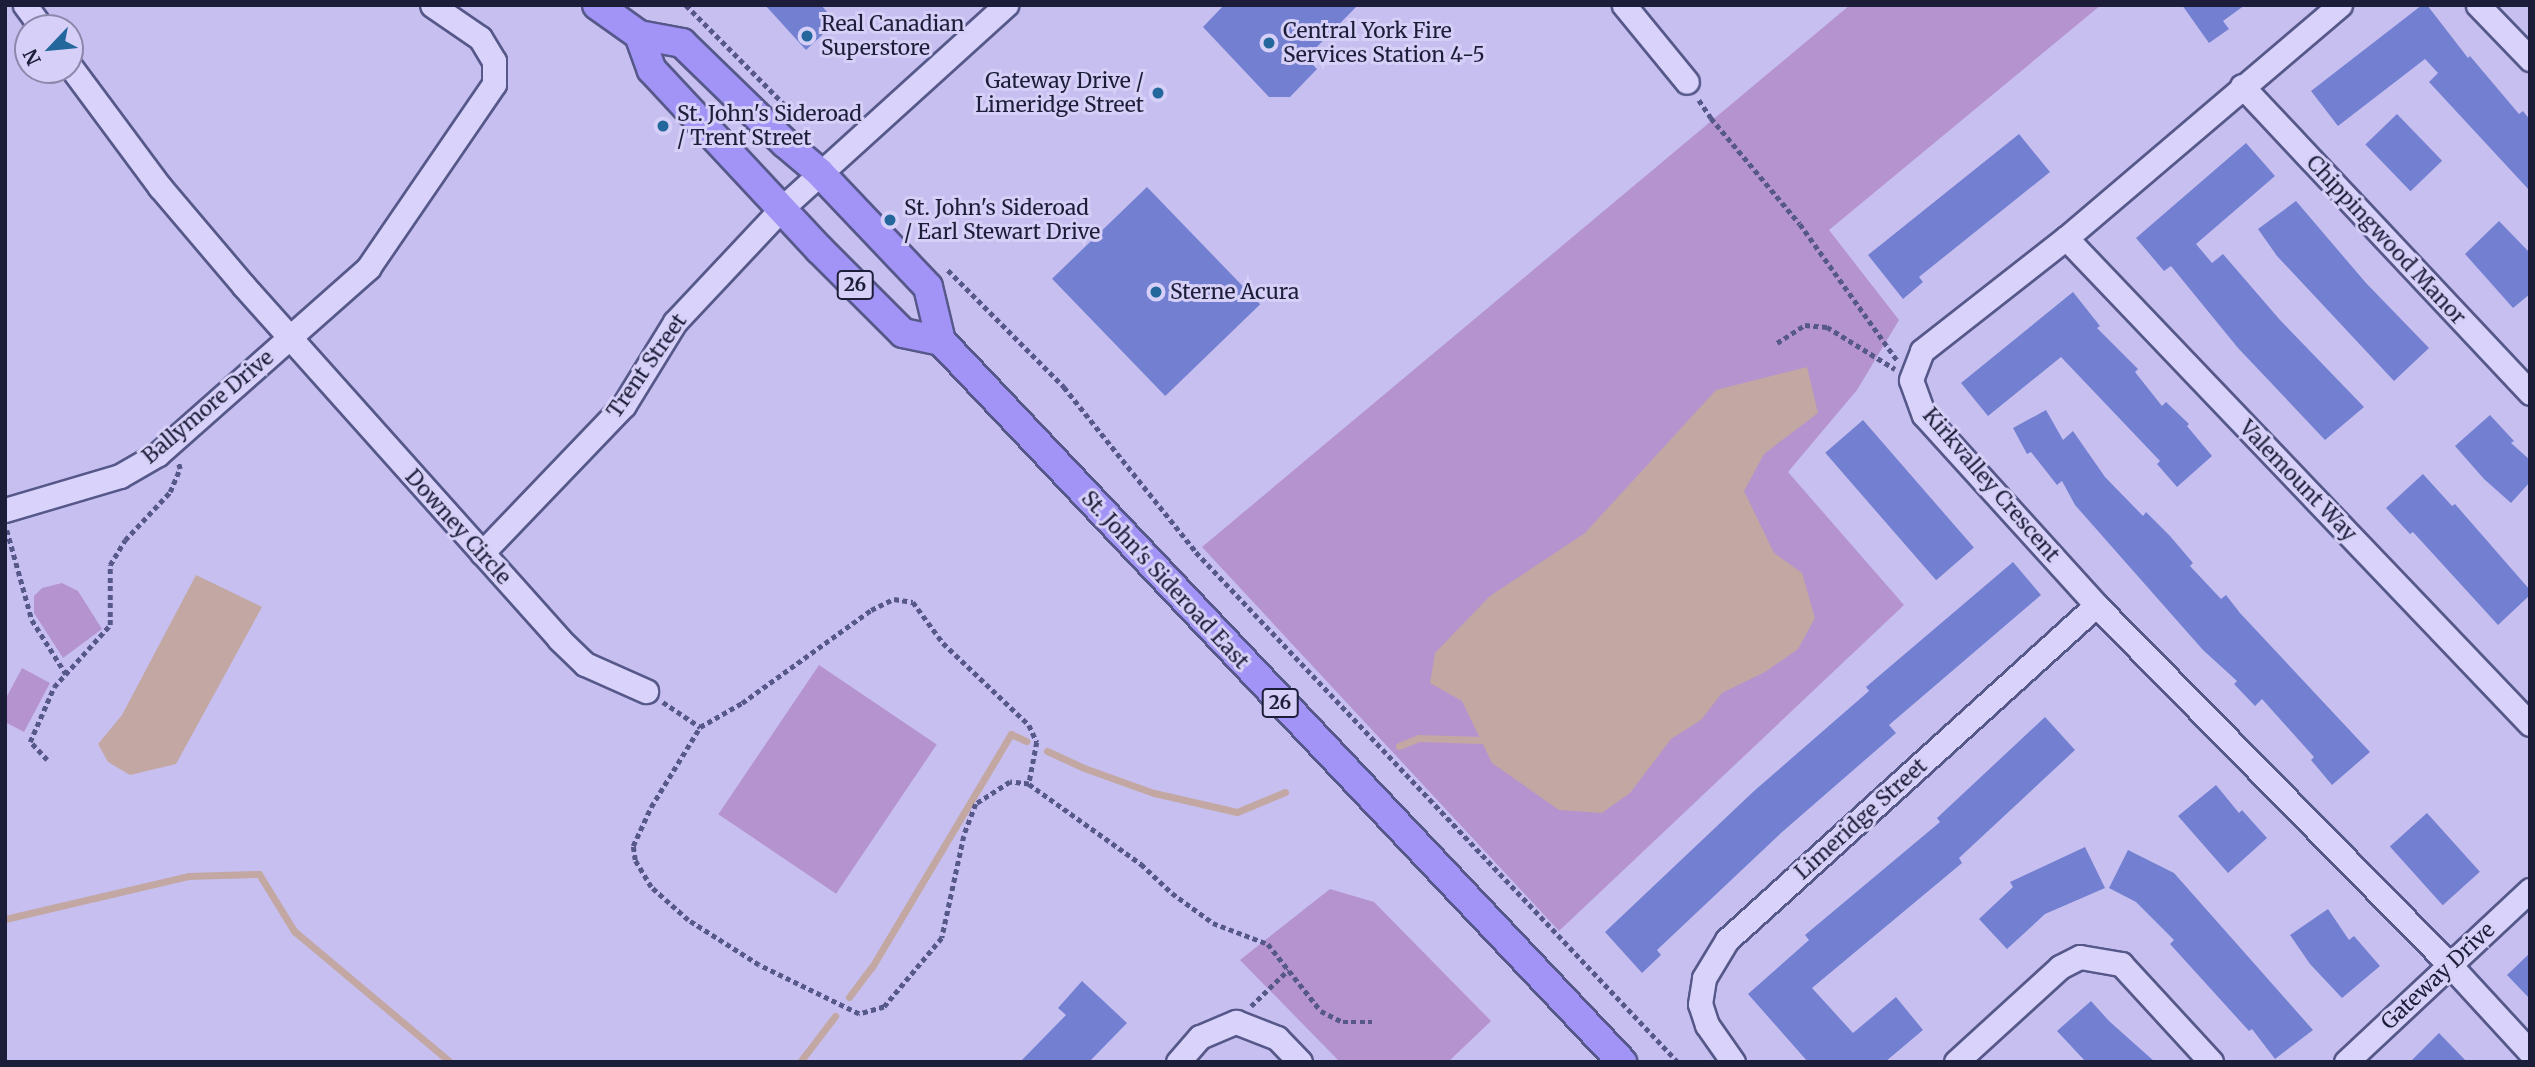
<!DOCTYPE html>
<html>
<head>
<meta charset="utf-8">
<style>
  body { margin:0 }
  #map { position:relative; width:2535px; height:1067px; overflow:hidden; background:#c7bff0; font-family:Merriweather,serif }
  div>[style] { position:absolute }
  [style*='--x'] { left:calc(var(--x)*1px); top:calc(var(--y)*1px); width:calc(var(--w)*1px); rotate:calc(var(--a)*1deg) }
  .green>* { inset:0; background:#b593cf; transform-origin:0 0 }
  .water>* { inset:0; background:#c2a7a3 }
  .stream>* { height:7px; margin:-3.5px; padding:0 3.5px; transform-origin:3.5px; border-radius:3.5px; background:#c2a7a3 }
  .building>* { inset:0; background:#7380d1; transform-origin:0 0 }
  .path>* { height:4.5px; margin-top:-2.25px; transform-origin:0; background:repeating-linear-gradient(90deg,#56588a 0 5px,transparent 0 8.5px) }
  .roads { filter:drop-shadow(2px 0 #56588a) drop-shadow(-2px 0 #56588a) drop-shadow(0 2px #56588a) drop-shadow(0 -2px #56588a) }
  .minor>* { height:23px; margin:-11.5px; padding:0 11.5px; transform-origin:11.5px; border-radius:11.5px; background:#d9d3fb }
  .major>* { height:28px; margin:-14px; padding:0 14px; transform-origin:14px; border-radius:14px; background:#a294f6 }
  .dots>* { width:19px; height:19px; translate:-50% -50%; box-sizing:border-box; border:4px solid #d6cff7; border-radius:50% }
  span { translate:-50% -50%; white-space:nowrap; text-align:center; line-height:1.15; -webkit-text-stroke:6px #d6cff7; paint-order:stroke }
  .shield-label span { padding:2px 5px; background:#d6cff7; border:2px solid; border-radius:5px; -webkit-text-stroke-width:0 }
  .shield-label { font-size:19px; color:#1c1e39; font-weight:700 }
  .poi-label { font-size:21px; color:#1c1e39 }
  .left { translate:0 -50%; text-align:left }
  .right { translate:-100% -50%; text-align:right }
  .street-label { font-size:21px; color:#1c1e39 }
  .frame { position:absolute; inset:0; border:7px solid #1c1e39; pointer-events:none }
  .north { position:absolute; left:14px; top:14px; width:70px; height:70px; box-sizing:border-box; background:#d6cff7; border:2px solid #8c88ab; border-radius:50%; rotate:244deg; font-size:19px; font-weight:700; line-height:28px; text-align:center; color:#1c1e39 }
  .north::after { content:''; display:block; margin:auto; width:24px; height:32px; background:#23679d; clip-path:polygon(50% 0,100% 100%,50% 72%,0 100%) }
</style>
</head>
<body>
<div id="map">
  <div class="green">
    <i style="clip-path:polygon(1850px 5px,2101px 5px,1829px 230px,1899px 320px,1857px 390px,1788px 472px,1904px 605px,1559px 931px,1202px 547px)"></i>
    <i style="clip-path:polygon(62px 583px,78px 591px,102px 629px,63px 658px,34px 613px,34px 596px,42px 588px)"></i>
    <i style="left:819px;top:665px;width:142px;height:180px;rotate:34deg"></i>
    <i style="clip-path:polygon(22px 668px,50px 683px,24px 732px,5px 722px,5px 700px)"></i>
    <i style="clip-path:polygon(1330px 889px,1374px 902px,1491px 1021px,1448px 1062px,1340px 1062px,1240px 960px)"></i>
  </div>
  <div class="water">
    <i style="clip-path:polygon(1807px 367px,1818px 413px,1764px 454px,1744px 491px,1774px 553px,1802px 573px,1815px 618px,1798px 649px,1765px 672px,1722px 693px,1701px 720px,1671px 739px,1630px 793px,1602px 813px,1559px 810px,1492px 763px,1462px 701px,1430px 683px,1435px 653px,1490px 596px,1585px 533px,1716px 390px)"></i>
    <i style="clip-path:polygon(196px 575px,262px 607px,176px 764px,130px 775px,108px 762px,98px 744px,122px 715px)"></i>
  </div>
  <div class="stream">
    <i style="--x:1399;--y:746;--w:22;--a:-22"></i>
    <i style="--x:1419;--y:738;--w:62;--a:1.8"></i>
    <i style="--x:1047;--y:751;--w:41;--a:24.7"></i>
    <i style="--x:1084;--y:768;--w:74;--a:19.7"></i>
    <i style="--x:1154;--y:793;--w:85;--a:12.9"></i>
    <i style="--x:1237;--y:812;--w:52;--a:-22.6"></i>
    <i style="--x:5;--y:919;--w:188;--a:-13.2"></i>
    <i style="--x:188;--y:876;--w:71;--a:-1.6"></i>
    <i style="--x:259;--y:874;--w:67;--a:58.4"></i>
    <i style="--x:294;--y:931;--w:204;--a:40"></i>
    <i style="--x:849;--y:997;--w:38;--a:-53"></i>
    <i style="--x:872;--y:967;--w:271;--a:-59.2"></i>
    <i style="--x:1011;--y:734;--w:17;--a:25"></i>
    <i style="--x:800;--y:1062;--w:58;--a:-52.7"></i>
  </div>
  <div class="building">
    <i style="clip-path:polygon(765px 5px,821px 5px,836px 22px,806px 50px)"></i>
    <i style="clip-path:polygon(1224px 5px,1358px 5px,1306px 58px,1317px 69px,1290px 97px,1269px 97px,1203px 27px)"></i>
    <i style="clip-path:polygon(2182px 5px,2245px 5px,2223px 21px,2229px 29px,2209px 43px)"></i>
    <i style="clip-path:polygon(2422px 5px,2427px 5px,2468px 58px,2470px 56px,2519px 114px,2523px 111px,2530px 120px,2530px 191px,2429px 82px,2438px 73px,2425px 59px,2338px 126px,2311px 91px)"></i>
    <i style="left:2397px;top:114px;width:65px;height:44px;rotate:46deg"></i>
    <i style="clip-path:polygon(2019px 134px,2050px 172px,1919px 277px,1923px 282px,1903px 299px,1868px 255px)"></i>
    <i style="clip-path:polygon(2246px 143px,2275px 176px,2196px 244px,2212px 263px,2223px 254px,2280px 320px,2364px 407px,2325px 440px,2238px 348px,2171px 266px,2164px 271px,2136px 238px)"></i>
    <i style="left:1147px;top:187px;width:163px;height:132px;rotate:46deg"></i>
    <i style="clip-path:polygon(2296px 201px,2366px 283px,2429px 348px,2394px 381px,2277px 256px,2258px 229px)"></i>
    <i style="clip-path:polygon(2499px 221px,2530px 253px,2530px 294px,2513px 308px,2465px 254px)"></i>
    <i style="clip-path:polygon(2073px 292px,2100px 326px,2097px 328px,2138px 369px,2135px 372px,2162px 406px,2166px 402px,2189px 424px,2187px 426px,2212px 456px,2177px 487px,2157px 464px,2160px 461px,2061px 357px,1988px 416px,1961px 383px)"></i>
    <i style="clip-path:polygon(2046px 410px,2063px 440px,2073px 431px,2105px 477px,2143px 516px,2146px 512px,2170px 536px,2193px 563px,2190px 566px,2221px 599px,2226px 595px,2240px 613px,2370px 752px,2332px 785px,2311px 760px,2314px 757px,2262px 699px,2255px 706px,2234px 684px,2237px 681px,2203px 650px,2075px 505px,2062px 481px,2057px 485px,2031px 452px,2027px 454px,2013px 428px)"></i>
    <i style="clip-path:polygon(2490px 415px,2514px 441px,2511px 443px,2530px 460px,2530px 482px,2511px 503px,2484px 479px,2455px 446px)"></i>
    <i style="left:1863px;top:420px;width:169px;height:50px;rotate:49deg"></i>
    <i style="clip-path:polygon(2423px 474px,2452px 506px,2455px 504px,2530px 590px,2530px 595px,2498px 625px,2413px 532px,2410px 534px,2386px 508px)"></i>
    <i style="clip-path:polygon(2013px 562px,2041px 595px,1889px 725px,1896px 733px,1781px 833px,1657px 950px,1661px 955px,1642px 973px,1605px 932px,1754px 791px,1869px 691px,1866px 687px)"></i>
    <i style="clip-path:polygon(2045px 717px,2075px 750px,1959px 858px,1962px 863px,1812px 988px,1853px 1033px,1896px 997px,1923px 1030px,1885px 1062px,1808px 1062px,1748px 994px,1809px 940px,1805px 935px,1940px 822px,1937px 818px)"></i>
    <i style="clip-path:polygon(2216px 785px,2239px 813px,2242px 810px,2267px 838px,2228px 873px,2178px 816px)"></i>
    <i style="left:2427px;top:813px;width:79px;height:50px;rotate:48deg"></i>
    <i style="clip-path:polygon(2085px 847px,2105px 888px,2045px 914px,2007px 949px,1979px 919px,2013px 887px,2010px 882px)"></i>
    <i style="clip-path:polygon(2128px 850px,2174px 873px,2313px 1030px,2275px 1059px,2252px 1029px,2249px 1031px,2170px 944px,2174px 940px,2136px 902px,2109px 888px)"></i>
    <i style="clip-path:polygon(2328px 909px,2349px 940px,2354px 936px,2380px 966px,2342px 998px,2310px 964px,2290px 935px)"></i>
    <i style="clip-path:polygon(2530px 953px,2530px 999px,2507px 975px)"></i>
    <i style="clip-path:polygon(1082px 981px,1127px 1023px,1089px 1062px,1020px 1062px,1066px 1015px,1058px 1008px)"></i>
    <i style="clip-path:polygon(2091px 1001px,2109px 1021px,2155px 1062px,2086px 1062px,2057px 1031px)"></i>
    <i style="clip-path:polygon(2439px 1033px,2467px 1062px,2410px 1062px)"></i>
  </div>
  <div class="path">
    <i style="--x:686;--y:5;--w:146;--a:45.3"></i>
    <i style="--x:1699;--y:100;--w:22;--a:56"></i>
    <i style="--x:1711;--y:118;--w:138;--a:50"></i>
    <i style="--x:1800;--y:224;--w:167;--a:54.5"></i>
    <i style="--x:948;--y:270;--w:165;--a:45.2"></i>
    <i style="--x:1064;--y:387;--w:211;--a:51.3"></i>
    <i style="--x:1196;--y:552;--w:702;--a:46.62"></i>
    <i style="--x:1777;--y:343;--w:33;--a:-33"></i>
    <i style="--x:1805;--y:325;--w:22;--a:5"></i>
    <i style="--x:1827;--y:327;--w:80;--a:31.7"></i>
    <i style="--x:7;--y:530;--w:93;--a:74.5"></i>
    <i style="--x:32;--y:620;--w:64;--a:57.8"></i>
    <i style="--x:663;--y:702;--w:45;--a:34"></i>
    <i style="--x:47;--y:760;--w:25;--a:-133"></i>
    <i style="--x:30;--y:742;--w:60;--a:-66.4"></i>
    <i style="--x:54;--y:687;--w:84;--a:-47.9"></i>
    <i style="--x:110;--y:625;--w:60;--a:-90"></i>
    <i style="--x:110;--y:565;--w:29;--a:-59"></i>
    <i style="--x:125;--y:540;--w:66;--a:-46.8"></i>
    <i style="--x:170;--y:492;--w:25;--a:-67"></i>
    <i style="--x:180;--y:469;--w:7;--a:-106"></i>
    <i style="--x:1029;--y:784;--w:19;--a:-174"></i>
    <i style="--x:1010;--y:782;--w:40;--a:147.1"></i>
    <i style="--x:976;--y:804;--w:34;--a:111"></i>
    <i style="--x:964;--y:836;--w:104;--a:102.2"></i>
    <i style="--x:942;--y:938;--w:90;--a:130"></i>
    <i style="--x:884;--y:1007;--w:26;--a:164"></i>
    <i style="--x:859;--y:1014;--w:111;--a:-153.9"></i>
    <i style="--x:759;--y:965;--w:84;--a:-147.6"></i>
    <i style="--x:688;--y:920;--w:50;--a:-138.3"></i>
    <i style="--x:651;--y:887;--w:31;--a:-121"></i>
    <i style="--x:635;--y:860;--w:14;--a:-98"></i>
    <i style="--x:633;--y:846;--w:43;--a:-65.2"></i>
    <i style="--x:651;--y:807;--w:94;--a:-58.5"></i>
    <i style="--x:700;--y:727;--w:48;--a:-29.7"></i>
    <i style="--x:742;--y:703;--w:159;--a:-35.8"></i>
    <i style="--x:871;--y:610;--w:25;--a:-26"></i>
    <i style="--x:894;--y:599;--w:19;--a:9"></i>
    <i style="--x:913;--y:602;--w:51;--a:53.8"></i>
    <i style="--x:943;--y:643;--w:119;--a:43.6"></i>
    <i style="--x:1029;--y:725;--w:19;--a:65"></i>
    <i style="--x:1037;--y:742;--w:43;--a:100.8"></i>
    <i style="--x:1029;--y:784;--w:138;--a:35.5"></i>
    <i style="--x:1141;--y:864;--w:42;--a:43.1"></i>
    <i style="--x:1172;--y:893;--w:51;--a:36.2"></i>
    <i style="--x:1213;--y:923;--w:59;--a:20.9"></i>
    <i style="--x:1268;--y:944;--w:85;--a:51.7"></i>
    <i style="--x:1321;--y:1011;--w:25;--a:27"></i>
    <i style="--x:1343;--y:1022;--w:29;--a:0"></i>
    <i style="--x:1251;--y:1006;--w:52;--a:-44.2"></i>
  </div>
  <div class="roads">
    <div class="minor">
      <i style="--x:25;--y:5;--w:29;--a:54"></i>
      <i style="--x:1624;--y:5;--w:99;--a:50.7"></i>
      <i style="--x:2340;--y:5;--w:360;--a:139.6"></i>
      <i style="--x:2066;--y:238;--w:183;--a:141.9"></i>
      <i style="--x:1922;--y:351;--w:31;--a:111"></i>
      <i style="--x:1911;--y:380;--w:37;--a:70"></i>
      <i style="--x:1924;--y:415;--w:256;--a:47.8"></i>
      <i style="--x:2096;--y:605;--w:505;--a:45.48"></i>
      <i style="--x:2450;--y:965;--w:118;--a:47.4"></i>
      <i style="--x:2478;--y:5;--w:75;--a:46.1"></i>
      <i style="--x:70;--y:66;--w:151;--a:53.4"></i>
      <i style="--x:160;--y:187;--w:128;--a:49.7"></i>
      <i style="--x:243;--y:285;--w:475;--a:48.2"></i>
      <i style="--x:559;--y:639;--w:36;--a:44"></i>
      <i style="--x:585;--y:664;--w:67;--a:23.9"></i>
      <i style="--x:2242;--y:86;--w:421;--a:46.8"></i>
      <i style="--x:2066;--y:238;--w:672;--a:46.33"></i>
      <i style="--x:5;--y:510;--w:120;--a:-16.5"></i>
      <i style="--x:120;--y:476;--w:44;--a:-30.1"></i>
      <i style="--x:158;--y:454;--w:281;--a:-41.5"></i>
      <i style="--x:368;--y:268;--w:223;--a:-55.6"></i>
      <i style="--x:494;--y:84;--w:23;--a:-90"></i>
      <i style="--x:494;--y:61;--w:27;--a:-121"></i>
      <i style="--x:480;--y:38;--w:58;--a:-145.5"></i>
      <i style="--x:482;--y:553;--w:205;--a:-46.2"></i>
      <i style="--x:624;--y:405;--w:97;--a:-58.4"></i>
      <i style="--x:675;--y:322;--w:155;--a:-46.8"></i>
      <i style="--x:781;--y:209;--w:304;--a:-42.2"></i>
      <i style="--x:1178;--y:1062;--w:33;--a:-49"></i>
      <i style="--x:1200;--y:1037;--w:39;--a:-23"></i>
      <i style="--x:1236;--y:1022;--w:44;--a:21.3"></i>
      <i style="--x:1277;--y:1038;--w:33;--a:46"></i>
      <i style="--x:1733;--y:1062;--w:45;--a:-125.1"></i>
      <i style="--x:1707;--y:1025;--w:22;--a:-108"></i>
      <i style="--x:1700;--y:1004;--w:26;--a:-81"></i>
      <i style="--x:1704;--y:978;--w:44;--a:-58.8"></i>
      <i style="--x:1727;--y:940;--w:498;--a:-42.2"></i>
      <i style="--x:1956;--y:1062;--w:141;--a:-42.4"></i>
      <i style="--x:2060;--y:967;--w:22;--a:-27"></i>
      <i style="--x:2080;--y:957;--w:42;--a:9.7"></i>
      <i style="--x:2121;--y:964;--w:133;--a:47.4"></i>
      <i style="--x:2346;--y:1062;--w:252;--a:-43.1"></i>
    </div>
    <div class="major">
      <i style="--x:597;--y:5;--w:52;--a:35.5"></i>
      <i style="--x:639;--y:35;--w:44;--a:10.5"></i>
      <i style="--x:682;--y:43;--w:144;--a:44.2"></i>
      <i style="--x:785;--y:143;--w:45;--a:40.5"></i>
      <i style="--x:819;--y:172;--w:158;--a:46.5"></i>
      <i style="--x:928;--y:287;--w:56;--a:76.5"></i>
      <i style="--x:941;--y:341;--w:992;--a:46.63"></i>
      <i style="--x:639;--y:35;--w:37;--a:70"></i>
      <i style="--x:652;--y:70;--w:245;--a:47"></i>
      <i style="--x:819;--y:249;--w:119;--a:45"></i>
      <i style="--x:903;--y:333;--w:39;--a:12"></i>
    </div>
  </div>
  <div class="dots">
    <i style="left:807px;top:36px;background:#23679d"></i>
    <i style="left:1269px;top:43px;background:#23679d"></i>
    <i style="left:1158px;top:93px;background:#23679d"></i>
    <i style="left:663px;top:126px;background:#23679d"></i>
    <i style="left:890px;top:220px;background:#23679d"></i>
    <i style="left:1156px;top:292px;background:#23679d"></i>
  </div>
  <div class="shield-label">
    <span style="left:855px;top:285px">26</span>
    <span style="left:1280px;top:703px">26</span>
  </div>
  <div class="poi-label">
    <span class="left" style="left:821px;top:36px">Real Canadian<br>Superstore</span>
    <span class="left" style="left:1283px;top:43px">Central York Fire<br>Services Station 4-5</span>
    <span class="right" style="left:1144px;top:93px">Gateway Drive /<br>Limeridge Street</span>
    <span class="left" style="left:677px;top:126px">St. John's Sideroad<br>/ Trent Street</span>
    <span class="left" style="left:904px;top:220px">St. John's Sideroad<br>/ Earl Stewart Drive</span>
    <span class="left" style="left:1170px;top:292px">Sterne Acura</span>
  </div>
  <div class="street-label">
    <span style="left:2386px;top:240px;rotate:47deg">Chippingwood Manor</span>
    <span style="left:647px;top:366px;rotate:-55deg">Trent Street</span>
    <span style="left:208px;top:407px;rotate:-40deg">Ballymore Drive</span>
    <span style="left:2298px;top:481px;rotate:46deg">Valemount Way</span>
    <span style="left:1991px;top:485px;rotate:49deg">Kirkvalley Crescent</span>
    <span style="left:458px;top:527px;rotate:48deg">Downey Circle</span>
    <span style="left:1165px;top:580px;rotate:47deg">St. John's Sideroad East</span>
    <span style="left:1861px;top:819px;rotate:-42deg">Limeridge Street</span>
    <span style="left:2438px;top:976px;rotate:-43deg">Gateway Drive</span>
  </div>
  <div class="frame"></div>
  <div class="north">N</div>
</div>
</body>
</html>
